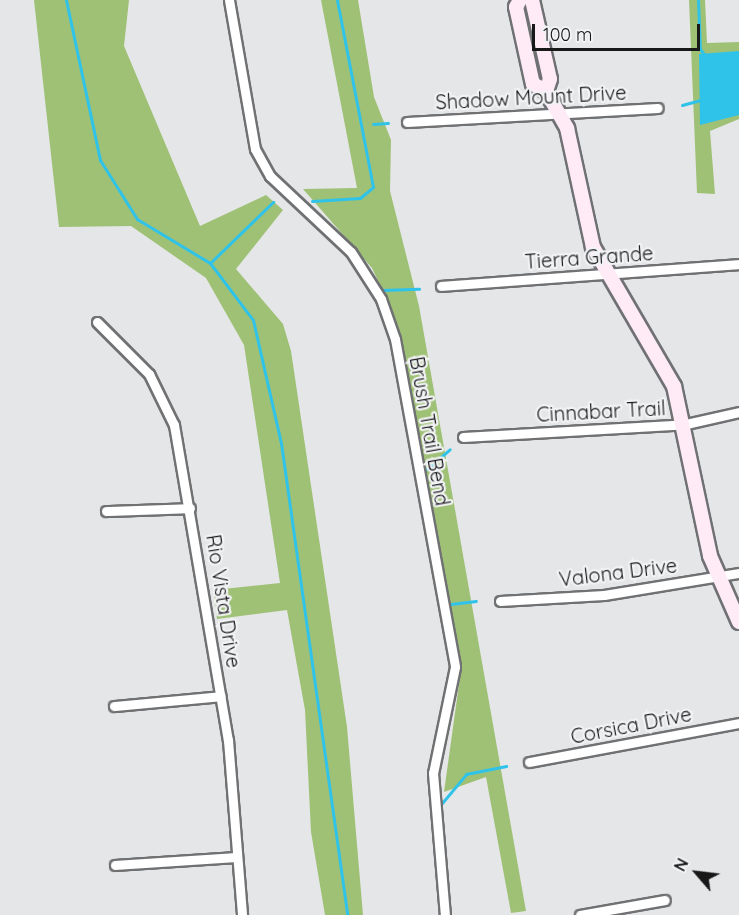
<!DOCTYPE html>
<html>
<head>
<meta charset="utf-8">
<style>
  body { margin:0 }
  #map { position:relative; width:739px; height:915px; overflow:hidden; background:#e5e6e7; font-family:Quicksand,sans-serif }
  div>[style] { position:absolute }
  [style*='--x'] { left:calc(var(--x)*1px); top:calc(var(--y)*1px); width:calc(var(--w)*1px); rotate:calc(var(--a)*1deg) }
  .green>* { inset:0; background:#9fc176 }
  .water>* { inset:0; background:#2fc3e9 }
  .stream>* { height:3px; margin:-1.5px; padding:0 1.5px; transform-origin:1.5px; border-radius:1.5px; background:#2fc3e9 }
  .roads { filter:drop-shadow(2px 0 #707173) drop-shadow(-2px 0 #707173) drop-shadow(0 2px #707173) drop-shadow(0 -2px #707173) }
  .street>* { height:9px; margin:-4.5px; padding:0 4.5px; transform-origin:4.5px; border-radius:4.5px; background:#fff }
  .secondary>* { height:14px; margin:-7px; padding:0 7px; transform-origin:7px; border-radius:7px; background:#feebf6 }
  span { translate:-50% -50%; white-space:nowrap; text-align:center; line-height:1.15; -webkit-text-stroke:4.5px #f2f3f5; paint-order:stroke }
  .street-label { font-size:20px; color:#181819 }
  .north { position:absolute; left:667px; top:843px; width:60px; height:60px; -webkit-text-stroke:4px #f2f3f5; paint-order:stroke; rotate:298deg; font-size:16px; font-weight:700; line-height:24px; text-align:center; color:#181819 }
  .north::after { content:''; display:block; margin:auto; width:21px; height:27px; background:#181819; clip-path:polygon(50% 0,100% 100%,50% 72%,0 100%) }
  .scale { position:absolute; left:532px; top:24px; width:168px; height:27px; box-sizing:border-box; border:3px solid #181819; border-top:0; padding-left:8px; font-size:18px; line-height:21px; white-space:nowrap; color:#181819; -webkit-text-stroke:4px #f2f3f5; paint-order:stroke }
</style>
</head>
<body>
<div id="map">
  <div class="green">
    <i style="clip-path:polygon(34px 0,129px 0,124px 46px,200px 226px,266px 195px,283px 210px,236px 269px,283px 324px,291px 351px,347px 727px,363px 915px,325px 915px,311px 832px,305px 710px,287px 610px,217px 619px,214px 590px,280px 583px,244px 345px,206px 278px,131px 226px,59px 227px)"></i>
    <i style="clip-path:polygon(321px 0,358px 0,374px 97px,391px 140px,390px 191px,419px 306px,526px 911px,511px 913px,486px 777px,444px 792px,461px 670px,393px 313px,372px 268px,303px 189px,357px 188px)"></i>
    <i style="clip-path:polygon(689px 0,705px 0,707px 43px,739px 42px,739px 119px,710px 131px,715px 194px,697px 193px)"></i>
  </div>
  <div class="water">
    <i style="clip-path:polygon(739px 51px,739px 115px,700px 125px,699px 54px)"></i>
  </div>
  <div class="stream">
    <i style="--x:66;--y:0;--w:164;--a:78"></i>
    <i style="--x:100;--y:160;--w:70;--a:57.9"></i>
    <i style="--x:137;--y:219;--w:85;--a:31.1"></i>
    <i style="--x:210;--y:263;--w:71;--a:53"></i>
    <i style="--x:253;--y:320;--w:126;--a:77.2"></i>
    <i style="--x:281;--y:443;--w:477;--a:82"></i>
    <i style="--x:698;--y:0;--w:49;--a:87.7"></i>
    <i style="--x:700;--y:49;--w:10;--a:53"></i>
    <i style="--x:682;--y:105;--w:20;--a:-15"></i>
    <i style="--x:373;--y:124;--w:15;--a:-4"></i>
    <i style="--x:312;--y:201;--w:48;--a:-3.6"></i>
    <i style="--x:360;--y:198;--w:17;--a:-40"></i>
    <i style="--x:373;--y:187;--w:190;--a:-100.9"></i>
    <i style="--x:210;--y:263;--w:88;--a:-44.1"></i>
    <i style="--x:382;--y:290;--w:37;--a:-2"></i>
    <i style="--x:427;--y:469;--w:30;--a:-41"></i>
    <i style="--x:451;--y:604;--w:25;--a:-7"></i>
    <i style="--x:442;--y:803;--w:38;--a:-50"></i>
    <i style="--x:466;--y:774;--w:41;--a:-11.3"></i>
  </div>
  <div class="roads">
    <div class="street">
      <i style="--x:229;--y:0;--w:151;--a:80.1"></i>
      <i style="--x:255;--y:149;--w:31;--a:61"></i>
      <i style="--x:270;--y:176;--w:111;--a:43.2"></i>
      <i style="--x:351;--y:252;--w:56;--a:57.4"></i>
      <i style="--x:381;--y:299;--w:42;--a:70.7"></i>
      <i style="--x:395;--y:339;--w:333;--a:79.6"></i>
      <i style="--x:455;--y:667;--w:108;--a:101.7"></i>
      <i style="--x:433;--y:773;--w:143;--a:85.2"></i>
      <i style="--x:407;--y:122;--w:251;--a:-3.2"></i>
      <i style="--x:441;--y:286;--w:299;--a:-4.2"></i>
      <i style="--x:97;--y:322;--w:74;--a:45"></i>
      <i style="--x:149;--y:374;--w:57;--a:63.9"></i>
      <i style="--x:174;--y:425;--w:320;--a:80.3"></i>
      <i style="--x:228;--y:740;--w:176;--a:85.4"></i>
      <i style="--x:463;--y:437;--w:223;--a:-3.3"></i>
      <i style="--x:686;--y:424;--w:54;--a:-12.8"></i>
      <i style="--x:106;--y:511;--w:84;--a:-2"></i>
      <i style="--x:500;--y:601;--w:104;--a:-3.3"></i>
      <i style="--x:604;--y:595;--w:137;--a:-9.3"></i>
      <i style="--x:114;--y:706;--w:107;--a:-5.3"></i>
      <i style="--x:529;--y:762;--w:214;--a:-10.5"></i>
      <i style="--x:115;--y:865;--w:121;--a:-3.8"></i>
      <i style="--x:580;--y:915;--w:86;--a:-10"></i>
    </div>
    <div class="secondary">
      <i style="--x:520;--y:0;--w:8;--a:120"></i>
      <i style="--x:516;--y:7;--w:79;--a:77.6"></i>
      <i style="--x:533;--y:84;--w:15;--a:28"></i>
      <i style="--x:546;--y:91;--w:43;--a:60.4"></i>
      <i style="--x:567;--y:128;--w:122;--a:77.7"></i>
      <i style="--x:593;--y:247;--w:161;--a:59.8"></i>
      <i style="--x:674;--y:386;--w:174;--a:78"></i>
      <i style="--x:710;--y:556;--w:72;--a:66.3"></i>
      <i style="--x:532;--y:0;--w:81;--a:77.2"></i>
      <i style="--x:550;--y:79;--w:13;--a:108"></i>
    </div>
  </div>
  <div class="street-label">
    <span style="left:531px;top:97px;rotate:-3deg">Shadow Mount Drive</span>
    <span style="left:589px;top:257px;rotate:-4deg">Tierra Grande</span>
    <span style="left:601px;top:411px;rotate:-3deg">Cinnabar Trail</span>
    <span style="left:430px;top:431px;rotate:80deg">Brush Trail Bend</span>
    <span style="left:618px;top:572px;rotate:-7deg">Valona Drive</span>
    <span style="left:224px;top:601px;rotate:81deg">Rio Vista Drive</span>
    <span style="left:631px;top:725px;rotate:-11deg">Corsica Drive</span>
  </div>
  <div class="north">N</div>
  <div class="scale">100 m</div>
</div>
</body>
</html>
